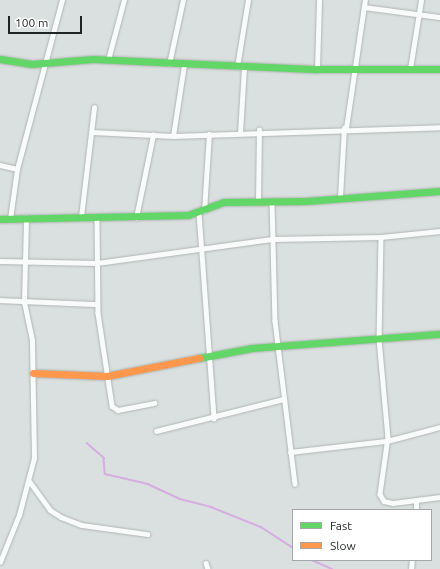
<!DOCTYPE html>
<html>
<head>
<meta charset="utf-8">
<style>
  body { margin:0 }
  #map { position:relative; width:440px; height:569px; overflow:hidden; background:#dae0df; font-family:Ubuntu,sans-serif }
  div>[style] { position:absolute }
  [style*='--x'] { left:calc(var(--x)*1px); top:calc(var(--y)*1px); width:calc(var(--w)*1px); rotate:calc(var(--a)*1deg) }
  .stream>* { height:1.5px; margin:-0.75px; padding:0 0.75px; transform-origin:0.75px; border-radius:0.75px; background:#d6ade2 }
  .roads { filter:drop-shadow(0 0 1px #afb5b3) drop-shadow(0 0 1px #afb5b3) }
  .street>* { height:4.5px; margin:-2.25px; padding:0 2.25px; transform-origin:2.25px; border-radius:2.25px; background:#f9fafa }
  .fast>* { height:7px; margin:-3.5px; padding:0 3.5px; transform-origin:3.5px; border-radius:3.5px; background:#63d668 }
  .slow>* { height:7px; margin:-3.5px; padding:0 3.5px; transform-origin:3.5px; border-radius:3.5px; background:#ff974d }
  span { translate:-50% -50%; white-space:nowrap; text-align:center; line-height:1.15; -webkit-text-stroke:4px #fff; paint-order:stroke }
  .legend { position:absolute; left:292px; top:509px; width:140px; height:52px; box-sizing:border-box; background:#fff; border:1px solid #a5a7a7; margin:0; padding:5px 7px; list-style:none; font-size:12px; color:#1f2422 }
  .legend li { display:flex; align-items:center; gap:8px; height:20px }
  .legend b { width:20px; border:1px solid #a5a7a7 }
  .scale { position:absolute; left:8px; top:16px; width:74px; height:18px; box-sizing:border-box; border:2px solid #1f2422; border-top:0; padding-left:5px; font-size:12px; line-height:14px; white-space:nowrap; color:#1f2422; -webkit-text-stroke:3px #fff; paint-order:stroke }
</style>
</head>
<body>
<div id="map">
  <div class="stream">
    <div style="--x:87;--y:443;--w:23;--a:41"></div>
    <div style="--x:104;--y:458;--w:16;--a:86"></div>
    <div style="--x:105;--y:474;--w:44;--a:13.1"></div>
    <div style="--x:148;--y:484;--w:35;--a:25"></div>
    <div style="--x:180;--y:499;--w:32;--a:14"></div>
    <div style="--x:211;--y:507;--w:54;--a:21.8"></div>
    <div style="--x:261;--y:527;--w:38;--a:33"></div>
    <div style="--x:312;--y:560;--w:22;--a:24"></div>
  </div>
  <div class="roads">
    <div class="street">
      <div style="--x:364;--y:7;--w:77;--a:7.5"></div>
      <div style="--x:108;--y:60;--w:62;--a:-75.1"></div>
      <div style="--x:169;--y:64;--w:66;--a:-77.7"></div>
      <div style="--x:237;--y:67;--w:68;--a:-80.7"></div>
      <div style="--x:317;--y:69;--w:69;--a:-88.3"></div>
      <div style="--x:410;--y:69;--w:70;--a:-80.9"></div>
      <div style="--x:346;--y:128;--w:129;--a:-81.6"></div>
      <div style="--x:92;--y:132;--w:81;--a:2.8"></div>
      <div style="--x:173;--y:136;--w:267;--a:-1.9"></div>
      <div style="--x:240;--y:133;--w:66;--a:-86.5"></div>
      <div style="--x:173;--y:136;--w:72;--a:-81.2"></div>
      <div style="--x:0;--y:165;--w:17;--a:13"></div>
      <div style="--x:340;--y:197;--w:69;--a:-86.7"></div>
      <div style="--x:258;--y:201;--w:71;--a:-89.2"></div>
      <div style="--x:272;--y:201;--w:120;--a:88.6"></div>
      <div style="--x:275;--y:321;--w:164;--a:83"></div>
      <div style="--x:204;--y:211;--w:77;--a:-86.3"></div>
      <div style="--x:199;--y:213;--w:206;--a:85.8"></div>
      <div style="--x:81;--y:217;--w:110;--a:-83.2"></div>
      <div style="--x:97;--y:218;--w:95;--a:89.4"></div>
      <div style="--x:98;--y:313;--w:94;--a:81.4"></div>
      <div style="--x:112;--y:406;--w:7;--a:34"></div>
      <div style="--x:118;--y:410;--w:37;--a:-11"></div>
      <div style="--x:136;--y:218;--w:85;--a:-78.4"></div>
      <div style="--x:10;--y:219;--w:50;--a:-82"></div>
      <div style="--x:17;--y:169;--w:175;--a:-75.1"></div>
      <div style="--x:381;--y:237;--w:102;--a:91.1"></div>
      <div style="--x:379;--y:339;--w:98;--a:84.8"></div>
      <div style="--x:388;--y:437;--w:58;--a:98"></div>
      <div style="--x:380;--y:494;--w:8;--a:60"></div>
      <div style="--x:384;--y:501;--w:9;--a:13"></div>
      <div style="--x:393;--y:503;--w:47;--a:-7.3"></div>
      <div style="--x:0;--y:261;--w:97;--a:1.2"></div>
      <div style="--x:97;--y:263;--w:178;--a:-7.8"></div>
      <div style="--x:273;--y:239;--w:108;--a:-1.1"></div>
      <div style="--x:381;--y:237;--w:59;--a:-5.8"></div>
      <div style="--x:0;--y:300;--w:97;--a:2.4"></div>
      <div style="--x:156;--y:431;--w:131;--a:-14.1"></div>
      <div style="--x:290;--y:452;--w:98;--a:-6.5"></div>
      <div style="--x:387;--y:441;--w:55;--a:-14.8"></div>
      <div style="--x:30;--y:482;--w:34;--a:54"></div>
      <div style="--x:50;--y:510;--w:13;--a:32"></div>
      <div style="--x:61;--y:517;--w:22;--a:21"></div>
      <div style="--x:82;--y:525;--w:66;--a:7.9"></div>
      <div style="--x:416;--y:510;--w:8;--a:-90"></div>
      <div style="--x:0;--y:562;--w:51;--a:-68"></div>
      <div style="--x:19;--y:515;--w:59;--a:-75.3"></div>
      <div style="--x:34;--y:458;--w:118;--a:-91"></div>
      <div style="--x:32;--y:340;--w:39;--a:-102"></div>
      <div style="--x:24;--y:302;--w:84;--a:-88.6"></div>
      <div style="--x:206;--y:563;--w:6;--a:72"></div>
      <div style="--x:411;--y:569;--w:9;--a:-84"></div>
    </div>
    <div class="fast">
      <div style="--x:0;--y:59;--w:32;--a:9"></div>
      <div style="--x:32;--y:64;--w:61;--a:-4.7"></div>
      <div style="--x:93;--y:59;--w:224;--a:2.6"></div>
      <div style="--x:317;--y:69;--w:123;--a:0"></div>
      <div style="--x:0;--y:219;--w:188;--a:-1.2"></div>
      <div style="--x:188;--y:215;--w:38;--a:-20"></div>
      <div style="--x:224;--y:202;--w:82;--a:-0.7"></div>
      <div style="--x:306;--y:201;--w:134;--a:-4.3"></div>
      <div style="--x:199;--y:358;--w:54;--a:-10.7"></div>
      <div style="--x:252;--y:348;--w:189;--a:-4.3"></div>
    </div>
    <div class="slow">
      <div style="--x:33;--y:373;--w:74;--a:2.3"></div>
      <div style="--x:107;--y:376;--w:94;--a:-11.1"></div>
    </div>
  </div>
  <ul class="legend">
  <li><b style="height:5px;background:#63d668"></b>Fast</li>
  <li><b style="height:5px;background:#ff974d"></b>Slow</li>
  </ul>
  <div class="scale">100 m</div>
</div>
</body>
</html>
